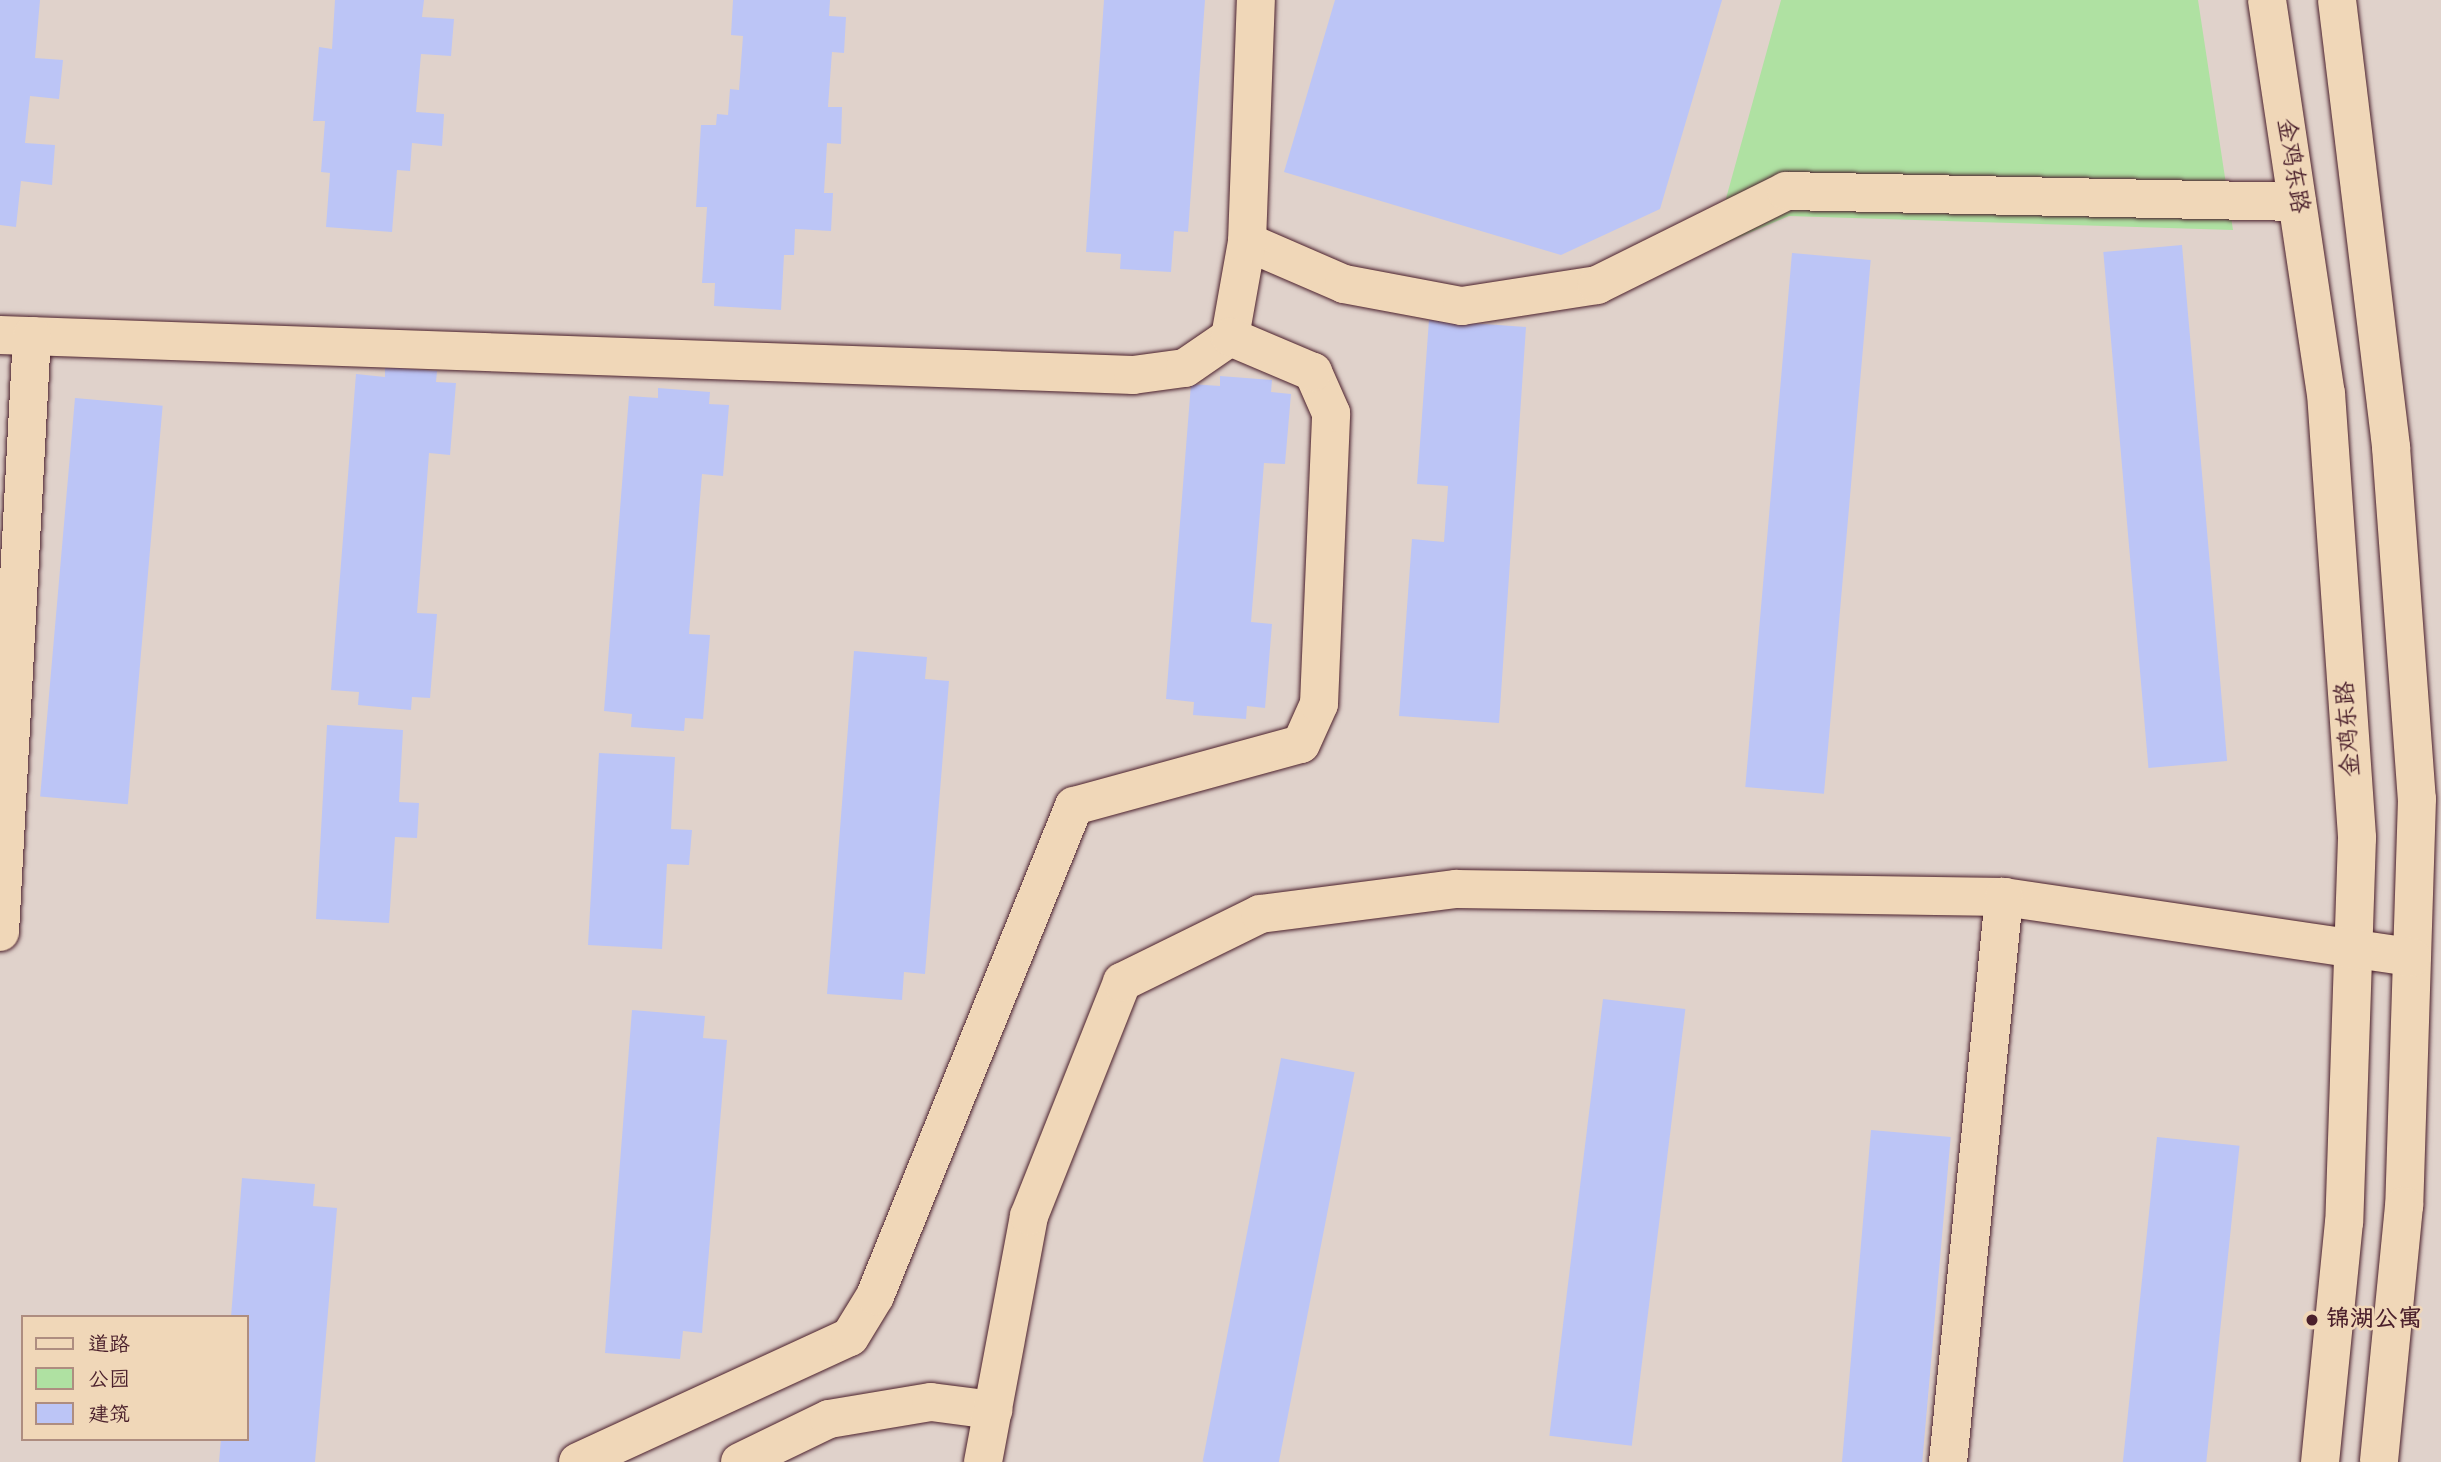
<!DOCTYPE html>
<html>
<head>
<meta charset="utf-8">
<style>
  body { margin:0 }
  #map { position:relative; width:2441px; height:1462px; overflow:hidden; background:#e0d2cb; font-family:"Architects Daughter","LXGW WenKai TC",sans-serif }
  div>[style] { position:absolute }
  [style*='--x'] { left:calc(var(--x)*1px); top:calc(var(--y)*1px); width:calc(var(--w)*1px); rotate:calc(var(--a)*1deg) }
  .green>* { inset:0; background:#afe1a2 }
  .building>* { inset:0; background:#bcc5f6; transform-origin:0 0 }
  .roads { filter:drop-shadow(0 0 2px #4a1f2b) drop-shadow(0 0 2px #4a1f2b) }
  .minor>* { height:38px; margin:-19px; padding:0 19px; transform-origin:19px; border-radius:19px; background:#f0d7b8 }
  .dots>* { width:19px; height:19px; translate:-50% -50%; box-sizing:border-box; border:4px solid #f0d7b8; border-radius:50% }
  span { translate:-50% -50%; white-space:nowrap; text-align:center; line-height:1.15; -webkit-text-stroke:5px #f0d7b8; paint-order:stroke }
  .street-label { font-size:24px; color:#4a1f2b }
  .poi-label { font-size:24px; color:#4a1f2b; font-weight:700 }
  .left { translate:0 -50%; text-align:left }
  .legend { position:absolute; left:21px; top:1315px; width:228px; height:126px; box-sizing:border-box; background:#f0d7b8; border:2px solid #ae8d80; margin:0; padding:9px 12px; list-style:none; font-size:21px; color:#4a1f2b }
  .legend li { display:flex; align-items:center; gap:14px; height:35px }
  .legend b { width:35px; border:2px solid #ae8d80 }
</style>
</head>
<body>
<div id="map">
  <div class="green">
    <div style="clip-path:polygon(1781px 0,2198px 0,2233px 230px,1789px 216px,1712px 249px)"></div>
  </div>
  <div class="building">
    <div style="clip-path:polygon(0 0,40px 0,35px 58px,63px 60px,59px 99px,30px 96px,25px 143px,55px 145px,52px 185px,21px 181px,16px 227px,0 225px)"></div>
    <div style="clip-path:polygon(335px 0,424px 0,422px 17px,454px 19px,451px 56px,421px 54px,416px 112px,444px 114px,442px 146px,412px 143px,410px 171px,397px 170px,392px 232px,326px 227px,330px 173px,321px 172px,325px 121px,313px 121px,319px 47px,332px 49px)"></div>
    <div style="clip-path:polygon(733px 0,830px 0,829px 16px,846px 17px,844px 53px,832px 52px,828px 107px,842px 107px,841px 144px,827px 143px,824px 193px,833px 193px,831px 231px,795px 229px,794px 255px,784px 255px,781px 310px,714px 306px,715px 283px,702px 283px,707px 207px,696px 207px,701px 125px,716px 125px,717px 114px,728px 115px,730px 89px,739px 90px,743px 36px,731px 35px)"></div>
    <div style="clip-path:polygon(1104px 0,1205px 0,1188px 232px,1174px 231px,1171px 272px,1120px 269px,1121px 254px,1086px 252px)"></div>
    <div style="clip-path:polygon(1335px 0,1722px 0,1660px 209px,1561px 255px,1284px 172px)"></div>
    <div style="left:2182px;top:245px;width:518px;height:79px;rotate:85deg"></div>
    <div style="left:1792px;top:253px;width:79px;height:536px;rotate:5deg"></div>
    <div style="clip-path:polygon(1429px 320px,1526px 327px,1499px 723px,1399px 716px,1412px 539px,1444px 542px,1448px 486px,1417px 484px)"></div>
    <div style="clip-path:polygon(385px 367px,437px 371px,436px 382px,456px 383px,450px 455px,429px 453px,417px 613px,437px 614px,430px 698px,412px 697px,411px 710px,358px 705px,359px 692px,331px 690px,356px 374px,385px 377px)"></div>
    <div style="clip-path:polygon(1220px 376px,1272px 380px,1271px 392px,1291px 394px,1285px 464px,1264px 463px,1251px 622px,1272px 624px,1265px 708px,1247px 706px,1246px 719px,1193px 715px,1194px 702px,1166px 699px,1191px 384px,1220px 386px)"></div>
    <div style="clip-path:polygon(658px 388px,710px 392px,709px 404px,729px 405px,723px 476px,702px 474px,689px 634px,710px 635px,703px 719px,685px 718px,684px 731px,631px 727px,632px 714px,604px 711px,629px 396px,658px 398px)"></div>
    <div style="left:75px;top:398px;width:88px;height:400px;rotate:5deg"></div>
    <div style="clip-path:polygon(854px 651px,927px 657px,925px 679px,949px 681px,925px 974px,904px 972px,902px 1000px,827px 994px)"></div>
    <div style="clip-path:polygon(327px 725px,403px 730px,399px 802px,419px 803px,417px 838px,395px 837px,389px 923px,316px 919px)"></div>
    <div style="clip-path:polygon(599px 753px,675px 757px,671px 829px,692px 830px,689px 865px,667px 864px,662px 949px,588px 945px)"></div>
    <div style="left:1603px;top:999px;width:83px;height:440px;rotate:7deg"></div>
    <div style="clip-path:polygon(632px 1010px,705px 1016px,703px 1038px,727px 1040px,702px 1333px,683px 1331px,680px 1359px,605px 1353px)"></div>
    <div style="left:1281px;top:1058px;width:75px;height:411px;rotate:11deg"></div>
    <div style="left:1871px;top:1130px;width:80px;height:334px;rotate:5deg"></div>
    <div style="left:2157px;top:1137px;width:83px;height:327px;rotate:6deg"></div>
    <div style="clip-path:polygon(242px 1178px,315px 1184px,313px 1206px,337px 1208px,315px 1462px,219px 1462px,221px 1439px,247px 1439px,247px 1317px,231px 1317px)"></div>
  </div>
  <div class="roads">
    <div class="minor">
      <div style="--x:2267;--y:0;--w:397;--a:81.5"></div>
      <div style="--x:2326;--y:393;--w:446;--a:86"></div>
      <div style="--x:2357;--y:838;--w:384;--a:91.9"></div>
      <div style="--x:2344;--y:1222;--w:241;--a:95.7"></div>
      <div style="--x:2337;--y:0;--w:450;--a:83.1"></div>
      <div style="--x:2391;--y:447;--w:353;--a:85.8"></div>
      <div style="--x:2417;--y:799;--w:407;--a:91.8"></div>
      <div style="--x:2404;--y:1206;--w:257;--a:95.6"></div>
      <div style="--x:1247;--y:242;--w:106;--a:23.4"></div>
      <div style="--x:1344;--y:284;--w:120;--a:10.6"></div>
      <div style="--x:1462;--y:306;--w:137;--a:-8.8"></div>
      <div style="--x:1597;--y:285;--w:211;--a:-26.4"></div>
      <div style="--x:1786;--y:191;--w:511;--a:1.23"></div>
      <div style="--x:0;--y:335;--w:1134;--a:2.02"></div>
      <div style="--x:1133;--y:375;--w:52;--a:-7.7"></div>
      <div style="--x:1185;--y:368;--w:55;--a:-34.6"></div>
      <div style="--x:1230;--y:337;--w:97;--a:-79.9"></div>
      <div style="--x:1247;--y:242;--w:242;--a:-87.9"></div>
      <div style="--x:0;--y:932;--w:597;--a:-86.93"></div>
      <div style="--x:578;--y:1462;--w:299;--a:-24.7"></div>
      <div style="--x:850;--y:1337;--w:48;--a:-58.6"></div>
      <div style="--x:875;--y:1296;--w:529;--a:-67.9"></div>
      <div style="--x:1074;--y:806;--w:235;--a:-15.3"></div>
      <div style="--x:1301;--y:744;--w:44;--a:-65.8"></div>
      <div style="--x:1319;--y:704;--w:291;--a:-87.6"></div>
      <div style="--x:1331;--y:413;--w:45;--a:-113.7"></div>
      <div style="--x:1313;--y:372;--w:90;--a:-157.1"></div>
      <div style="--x:740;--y:1462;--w:99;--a:-25.8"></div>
      <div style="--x:829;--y:1419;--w:103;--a:-9.5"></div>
      <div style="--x:931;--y:1402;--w:63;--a:7.4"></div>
      <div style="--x:983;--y:1462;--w:250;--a:-79.4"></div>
      <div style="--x:1029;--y:1216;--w:252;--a:-68.3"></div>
      <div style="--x:1122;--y:982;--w:154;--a:-26.2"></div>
      <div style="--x:1260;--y:914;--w:198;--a:-7.3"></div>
      <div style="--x:1456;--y:889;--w:548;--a:0.84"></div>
      <div style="--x:2004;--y:897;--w:412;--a:8.4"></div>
      <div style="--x:1948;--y:1462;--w:568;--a:-84.34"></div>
    </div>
  </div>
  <div class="dots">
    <div style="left:2312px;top:1320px;background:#4a1f2b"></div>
  </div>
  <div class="street-label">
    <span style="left:2292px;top:166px;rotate:81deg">金鸡东路</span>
    <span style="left:2349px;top:729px;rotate:-94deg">金鸡东路</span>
  </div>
  <div class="poi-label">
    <span class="left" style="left:2326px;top:1320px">锦湖公寓</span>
  </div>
  <ul class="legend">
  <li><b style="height:9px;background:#f0d7b8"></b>道路</li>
  <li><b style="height:19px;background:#afe1a2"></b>公园</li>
  <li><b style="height:19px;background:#bcc5f6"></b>建筑</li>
  </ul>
</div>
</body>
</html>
